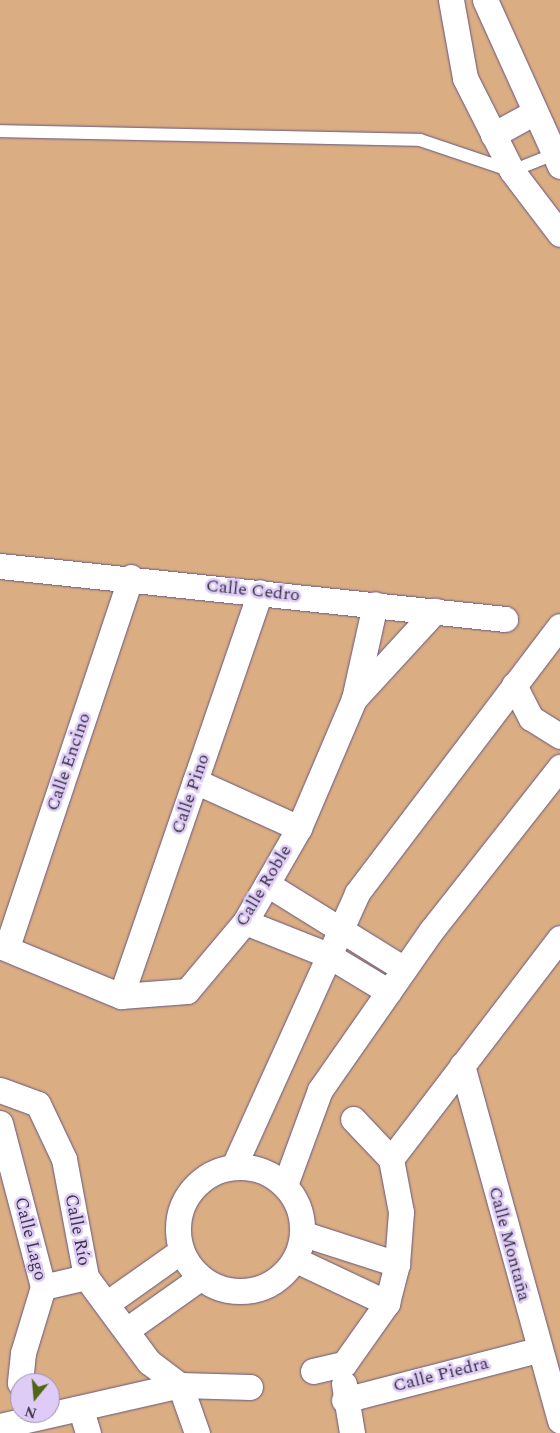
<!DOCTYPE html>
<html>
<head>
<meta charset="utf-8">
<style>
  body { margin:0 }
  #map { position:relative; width:560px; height:1433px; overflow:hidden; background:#d1bfea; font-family:Spectral,serif }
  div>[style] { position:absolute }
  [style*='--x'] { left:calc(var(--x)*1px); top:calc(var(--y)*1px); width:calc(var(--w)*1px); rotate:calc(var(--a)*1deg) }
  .green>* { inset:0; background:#daad83 }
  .roads { filter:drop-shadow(0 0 1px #67577c) drop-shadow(0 0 1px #67577c) }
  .service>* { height:12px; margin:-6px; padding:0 6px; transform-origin:6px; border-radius:6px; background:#fff }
  .minor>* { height:25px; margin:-12.5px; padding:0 12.5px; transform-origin:12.5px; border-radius:12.5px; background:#fff }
  .minor>.ring { margin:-12.5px; padding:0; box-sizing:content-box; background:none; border:25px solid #fff; border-radius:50% }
  span { translate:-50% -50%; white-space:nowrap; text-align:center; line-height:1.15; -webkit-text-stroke:5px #deccf7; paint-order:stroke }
  .street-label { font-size:18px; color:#3c3546 }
  .north { position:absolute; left:10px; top:1373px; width:50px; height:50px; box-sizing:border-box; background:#deccf7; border:1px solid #9d90b0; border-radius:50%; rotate:197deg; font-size:14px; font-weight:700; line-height:20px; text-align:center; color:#3c3546 }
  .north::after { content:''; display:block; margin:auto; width:18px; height:22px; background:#516614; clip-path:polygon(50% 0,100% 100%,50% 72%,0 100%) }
</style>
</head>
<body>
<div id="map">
  <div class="green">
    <div style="clip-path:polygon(evenodd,0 0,560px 0,560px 1433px,0 1433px,0 0,20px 1383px,50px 1383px,50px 1413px,20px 1413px,20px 1383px)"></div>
  </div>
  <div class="roads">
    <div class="service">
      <div style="--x:0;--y:131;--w:420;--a:1.2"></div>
      <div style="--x:420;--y:140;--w:97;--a:18.6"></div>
      <div style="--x:512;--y:171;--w:43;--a:-21.8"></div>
    </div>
    <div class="minor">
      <div style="--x:451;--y:0;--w:79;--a:79.8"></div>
      <div style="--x:465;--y:78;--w:104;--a:63.2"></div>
      <div style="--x:512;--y:171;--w:79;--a:52.7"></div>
      <div style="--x:485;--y:0;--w:182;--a:65.7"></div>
      <div style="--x:493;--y:135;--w:46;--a:-28.8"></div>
      <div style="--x:0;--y:566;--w:508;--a:5.99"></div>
      <div style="--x:514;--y:685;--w:37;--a:63"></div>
      <div style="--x:531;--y:718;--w:34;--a:32"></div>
      <div style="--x:354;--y:699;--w:97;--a:-77.5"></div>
      <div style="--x:195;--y:781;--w:114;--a:24.3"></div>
      <div style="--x:267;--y:884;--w:161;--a:31.8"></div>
      <div style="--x:245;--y:922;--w:89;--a:21.7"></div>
      <div style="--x:328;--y:955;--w:71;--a:31.2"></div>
      <div style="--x:0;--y:946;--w:131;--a:22.5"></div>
      <div style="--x:121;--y:996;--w:66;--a:-4.3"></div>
      <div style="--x:187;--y:991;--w:90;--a:-50"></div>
      <div style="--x:245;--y:922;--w:108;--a:-60.1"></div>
      <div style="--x:299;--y:828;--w:140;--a:-66.9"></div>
      <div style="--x:354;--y:699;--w:120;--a:-47.4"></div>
      <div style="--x:7;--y:947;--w:390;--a:-71.5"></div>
      <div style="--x:121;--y:996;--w:427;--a:-71"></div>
      <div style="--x:462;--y:1065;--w:369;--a:74.6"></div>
      <div style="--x:0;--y:1090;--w:40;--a:20.2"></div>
      <div style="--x:38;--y:1104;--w:61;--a:64.7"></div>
      <div style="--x:64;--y:1159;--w:120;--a:79.4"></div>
      <div style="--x:86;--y:1277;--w:106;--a:53.5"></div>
      <div style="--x:149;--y:1362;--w:39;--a:37"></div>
      <div style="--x:0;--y:1123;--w:170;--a:75.3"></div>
      <div style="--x:43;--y:1287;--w:69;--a:106.9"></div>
      <div style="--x:23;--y:1353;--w:30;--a:96"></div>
      <div style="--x:391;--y:1159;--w:278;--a:-52.6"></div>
      <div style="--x:234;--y:1166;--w:299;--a:-65.7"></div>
      <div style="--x:357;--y:893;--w:335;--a:-52.8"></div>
      <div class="ring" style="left:178px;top:1167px;width:99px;height:99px"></div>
      <div style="--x:285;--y:1185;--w:101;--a:-69.8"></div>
      <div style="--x:320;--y:1090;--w:194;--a:-55.1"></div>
      <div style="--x:431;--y:931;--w:209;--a:-51.8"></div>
      <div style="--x:304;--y:1234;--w:98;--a:17.9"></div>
      <div style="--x:296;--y:1260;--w:101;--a:25.3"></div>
      <div style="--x:43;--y:1287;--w:44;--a:-13.1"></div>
      <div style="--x:109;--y:1302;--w:88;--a:-35.3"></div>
      <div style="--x:128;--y:1329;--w:88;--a:-35.3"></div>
      <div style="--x:313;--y:1371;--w:32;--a:-13"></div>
      <div style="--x:344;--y:1364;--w:75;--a:-54.8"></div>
      <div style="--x:387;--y:1303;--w:40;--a:-75.6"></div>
      <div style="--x:397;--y:1264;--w:52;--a:-85.6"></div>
      <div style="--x:401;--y:1212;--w:54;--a:-100.7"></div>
      <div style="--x:391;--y:1159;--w:55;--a:-133.5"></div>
      <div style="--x:344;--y:1384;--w:50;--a:80.7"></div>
      <div style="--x:180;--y:1385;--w:51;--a:70.5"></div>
      <div style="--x:344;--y:1400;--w:200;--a:-14.5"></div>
      <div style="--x:81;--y:1410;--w:24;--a:73"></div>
      <div style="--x:0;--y:1426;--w:185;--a:-12.8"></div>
      <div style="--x:180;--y:1385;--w:70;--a:1.6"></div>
    </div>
  </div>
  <div class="street-label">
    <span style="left:253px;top:591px;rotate:6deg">Calle Cedro</span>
    <span style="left:69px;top:762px;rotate:-71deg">Calle Encino</span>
    <span style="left:191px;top:794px;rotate:-71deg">Calle Pino</span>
    <span style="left:264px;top:886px;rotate:-59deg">Calle Roble</span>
    <span style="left:77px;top:1230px;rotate:79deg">Calle Río</span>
    <span style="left:30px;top:1239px;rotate:76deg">Calle Lago</span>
    <span style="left:509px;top:1244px;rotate:75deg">Calle Montaña</span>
    <span style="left:441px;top:1375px;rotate:-14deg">Calle Piedra</span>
  </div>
  <div class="north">N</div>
</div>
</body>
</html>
